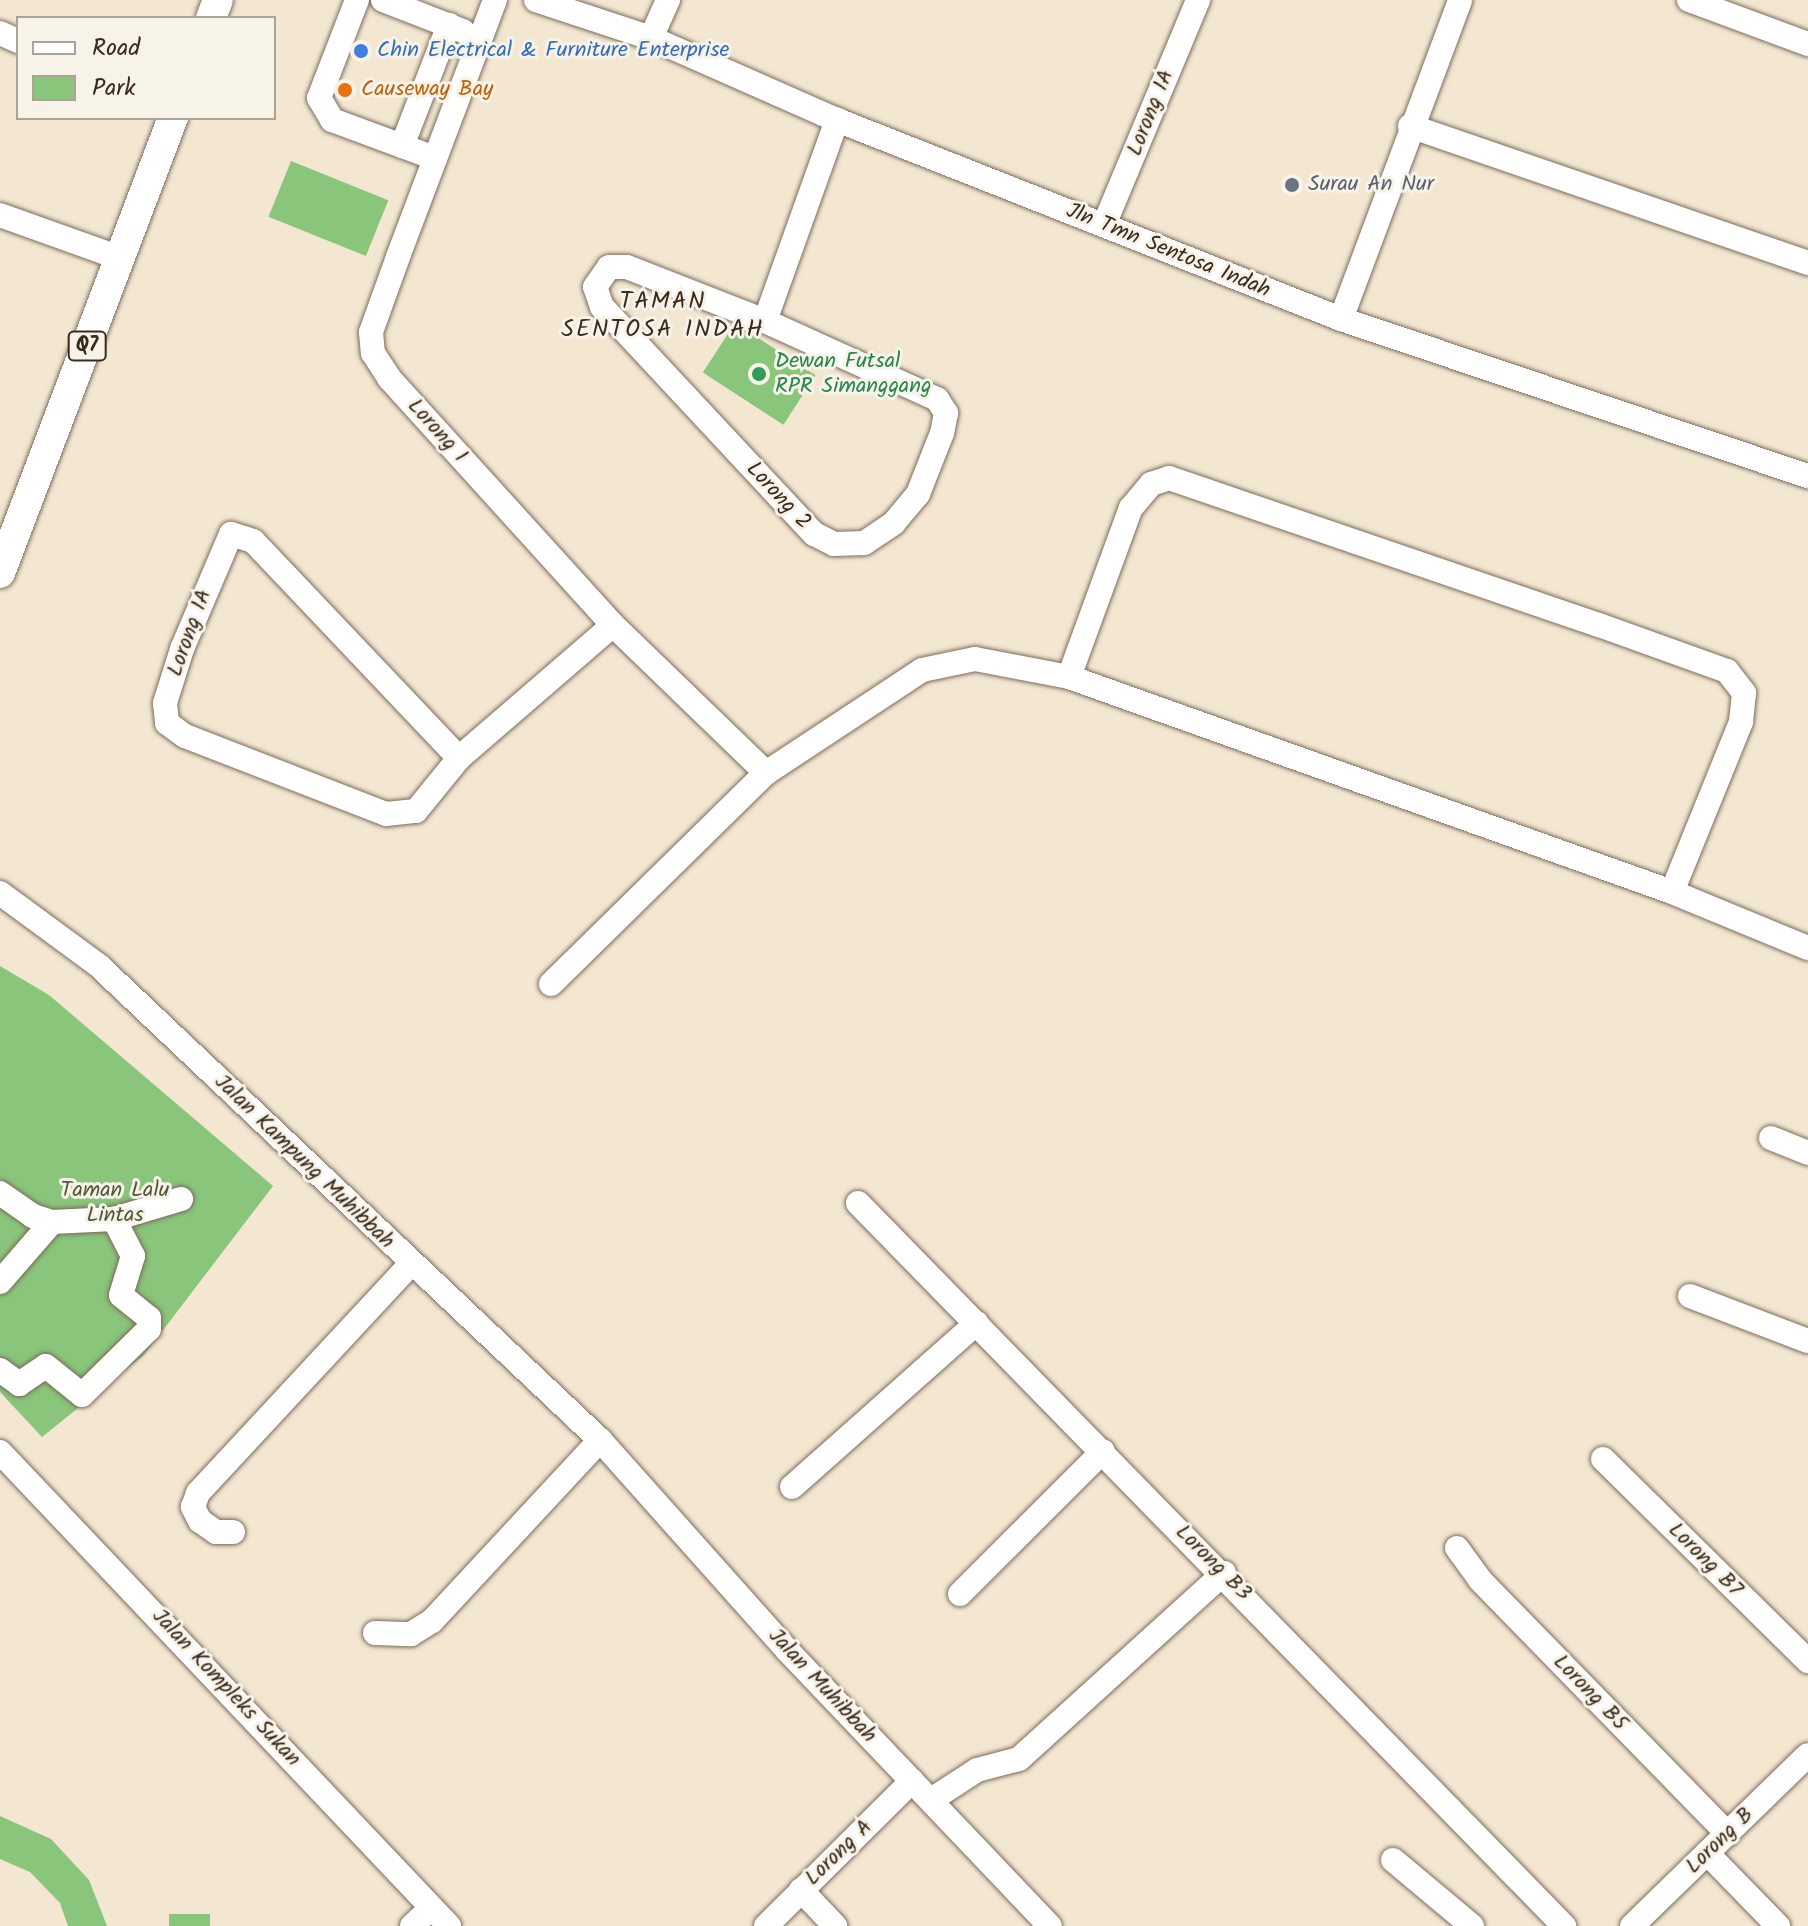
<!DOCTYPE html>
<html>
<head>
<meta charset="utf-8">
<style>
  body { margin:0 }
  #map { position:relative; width:1808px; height:1926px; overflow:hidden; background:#f4e7d2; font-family:Kalam,sans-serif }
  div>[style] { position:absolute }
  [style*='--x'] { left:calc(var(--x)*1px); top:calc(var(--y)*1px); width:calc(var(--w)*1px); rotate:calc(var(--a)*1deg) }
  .green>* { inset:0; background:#89c57b; transform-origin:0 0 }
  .roads { filter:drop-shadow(0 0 2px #7c6c5d) drop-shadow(0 0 2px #7c6c5d) }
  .minor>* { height:24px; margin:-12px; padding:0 12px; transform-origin:12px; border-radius:12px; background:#fff }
  .major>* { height:30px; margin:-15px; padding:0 15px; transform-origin:15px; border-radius:15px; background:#fff }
  .dots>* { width:22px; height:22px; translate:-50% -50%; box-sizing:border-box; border:4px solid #f7f3e8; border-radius:50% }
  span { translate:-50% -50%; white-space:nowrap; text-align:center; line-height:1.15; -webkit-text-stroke:6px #f7f3e8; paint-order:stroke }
  .shield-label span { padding:2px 6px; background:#f7f3e8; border:2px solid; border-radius:6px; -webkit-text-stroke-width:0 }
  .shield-label { font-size:20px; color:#3b2a1e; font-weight:700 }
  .shop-label { font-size:22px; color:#366cbe }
  .left { translate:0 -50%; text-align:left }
  .food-label { font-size:22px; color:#c56008 }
  .street-label { font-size:22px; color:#3b2a1e }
  .worship-label { font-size:22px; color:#5b616d }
  .leisure-label { font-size:22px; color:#27864d }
  .park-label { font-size:22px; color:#52583a }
  .neighbourhood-label { font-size:24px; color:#3b2a1e; letter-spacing:2px }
  .legend { position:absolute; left:16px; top:16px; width:260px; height:104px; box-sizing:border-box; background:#f7f3e8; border:2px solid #aca397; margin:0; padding:10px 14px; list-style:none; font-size:24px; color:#3b2a1e }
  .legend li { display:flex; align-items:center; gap:16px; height:40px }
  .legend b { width:40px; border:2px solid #aca397 }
</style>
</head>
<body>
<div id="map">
  <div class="green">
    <div style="left:291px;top:161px;width:105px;height:60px;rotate:22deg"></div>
    <div style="left:735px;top:323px;width:96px;height:59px;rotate:33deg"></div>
    <div style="clip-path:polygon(0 966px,49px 995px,273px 1186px,144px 1355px,42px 1437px,0 1392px)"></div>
    <div style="clip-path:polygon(0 1816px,51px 1839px,89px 1880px,107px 1926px,68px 1926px,60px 1903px,30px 1872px,0 1859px)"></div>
    <div style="left:210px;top:1914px;width:12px;height:41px;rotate:90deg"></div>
  </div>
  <div class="roads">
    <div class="minor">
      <div style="--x:357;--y:0;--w:105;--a:111.2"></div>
      <div style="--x:319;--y:98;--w:26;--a:59"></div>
      <div style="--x:332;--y:120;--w:110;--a:20.3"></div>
      <div style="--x:383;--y:0;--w:86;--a:21.2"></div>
      <div style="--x:495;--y:0;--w:275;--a:110.7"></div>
      <div style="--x:398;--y:257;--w:80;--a:109.8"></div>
      <div style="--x:371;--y:332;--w:21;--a:85"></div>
      <div style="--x:373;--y:353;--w:30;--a:57"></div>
      <div style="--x:389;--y:378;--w:333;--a:47.8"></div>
      <div style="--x:613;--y:625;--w:213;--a:44"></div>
      <div style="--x:536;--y:0;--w:121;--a:18.3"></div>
      <div style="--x:651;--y:38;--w:203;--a:23.8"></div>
      <div style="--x:837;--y:120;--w:542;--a:21.55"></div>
      <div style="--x:1341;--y:319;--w:493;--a:18.6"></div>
      <div style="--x:1689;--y:0;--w:127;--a:20.3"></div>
      <div style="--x:0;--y:33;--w:20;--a:24"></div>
      <div style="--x:651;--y:38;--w:42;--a:-65.9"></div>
      <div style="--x:1410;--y:126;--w:421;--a:19"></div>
      <div style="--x:402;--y:146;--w:130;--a:-68.8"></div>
      <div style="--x:0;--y:215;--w:127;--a:19.7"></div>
      <div style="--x:1104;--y:225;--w:244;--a:-67.3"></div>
      <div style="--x:609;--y:267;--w:18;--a:0"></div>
      <div style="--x:627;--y:267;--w:148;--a:21.4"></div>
      <div style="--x:765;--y:321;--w:189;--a:24.4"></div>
      <div style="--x:937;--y:399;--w:17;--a:57"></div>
      <div style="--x:946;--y:413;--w:20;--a:101"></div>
      <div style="--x:942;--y:433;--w:66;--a:111.5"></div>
      <div style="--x:918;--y:494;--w:38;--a:130"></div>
      <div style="--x:894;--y:523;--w:36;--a:146"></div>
      <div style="--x:864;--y:543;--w:30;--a:178"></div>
      <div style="--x:834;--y:544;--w:22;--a:-153"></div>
      <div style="--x:814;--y:534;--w:311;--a:-133"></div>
      <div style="--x:602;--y:307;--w:21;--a:-109"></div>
      <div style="--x:595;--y:287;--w:24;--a:-55"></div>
      <div style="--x:1341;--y:319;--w:340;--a:-69.5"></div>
      <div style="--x:765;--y:321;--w:214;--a:-70.3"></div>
      <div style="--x:1069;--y:677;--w:180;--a:-69.9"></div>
      <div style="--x:1131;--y:508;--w:31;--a:-50"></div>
      <div style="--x:1151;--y:484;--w:19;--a:-18"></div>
      <div style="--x:1169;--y:478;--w:454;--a:18.9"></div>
      <div style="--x:1599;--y:625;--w:136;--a:19.8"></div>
      <div style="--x:1727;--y:671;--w:28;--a:52"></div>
      <div style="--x:1744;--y:693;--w:29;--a:96"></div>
      <div style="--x:1741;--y:722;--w:183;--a:112.1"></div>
      <div style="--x:459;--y:758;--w:299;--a:-133.5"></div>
      <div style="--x:253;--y:541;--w:23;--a:-162"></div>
      <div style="--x:231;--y:534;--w:125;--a:113.1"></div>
      <div style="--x:182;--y:649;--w:57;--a:107.5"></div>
      <div style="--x:165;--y:703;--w:20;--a:84"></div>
      <div style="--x:167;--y:723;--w:22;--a:36"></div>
      <div style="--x:185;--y:736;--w:216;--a:21.2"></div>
      <div style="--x:386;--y:814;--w:30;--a:-6"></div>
      <div style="--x:416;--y:811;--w:68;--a:-50.9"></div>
      <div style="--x:459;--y:758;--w:203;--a:-40.8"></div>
      <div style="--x:0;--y:893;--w:122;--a:36.3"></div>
      <div style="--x:98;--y:965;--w:691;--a:43.42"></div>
      <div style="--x:600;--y:1440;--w:281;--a:48.3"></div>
      <div style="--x:787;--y:1650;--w:381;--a:46.4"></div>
      <div style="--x:551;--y:984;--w:301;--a:-44.5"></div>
      <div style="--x:766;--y:773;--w:187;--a:-33.4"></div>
      <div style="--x:922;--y:670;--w:54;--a:-11.7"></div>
      <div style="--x:975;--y:659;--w:96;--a:10.8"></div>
      <div style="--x:1069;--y:677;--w:640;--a:19.62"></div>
      <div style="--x:1672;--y:892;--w:147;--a:22.4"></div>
      <div style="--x:1771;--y:1138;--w:40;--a:22"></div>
      <div style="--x:0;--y:1193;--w:40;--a:34.9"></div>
      <div style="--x:33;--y:1216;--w:20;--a:18"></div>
      <div style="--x:52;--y:1222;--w:62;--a:-2.8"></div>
      <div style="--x:114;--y:1219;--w:70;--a:-16.6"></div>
      <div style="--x:858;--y:1203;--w:1011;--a:45.68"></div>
      <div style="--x:0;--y:1282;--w:79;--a:-49.1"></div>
      <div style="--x:1690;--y:1296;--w:126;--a:20.9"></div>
      <div style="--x:0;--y:1370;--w:24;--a:36"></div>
      <div style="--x:19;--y:1384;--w:32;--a:-34"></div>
      <div style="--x:46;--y:1366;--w:46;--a:38.9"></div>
      <div style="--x:82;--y:1395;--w:94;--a:-44.6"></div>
      <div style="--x:149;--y:1329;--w:11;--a:-90"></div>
      <div style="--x:149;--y:1318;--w:36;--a:-141"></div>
      <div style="--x:121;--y:1295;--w:41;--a:-72.9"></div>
      <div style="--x:133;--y:1256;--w:42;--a:-117.2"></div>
      <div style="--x:0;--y:1452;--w:653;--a:46.55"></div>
      <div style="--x:1603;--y:1459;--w:288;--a:44.6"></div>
      <div style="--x:792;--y:1487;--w:247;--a:-41.6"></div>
      <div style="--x:233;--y:1532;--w:17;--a:180"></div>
      <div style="--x:216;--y:1532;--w:19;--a:-145"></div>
      <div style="--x:200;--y:1521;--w:16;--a:-117"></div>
      <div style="--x:193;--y:1507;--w:15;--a:-70"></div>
      <div style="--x:198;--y:1493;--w:313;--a:-47.1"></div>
      <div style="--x:1457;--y:1548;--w:39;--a:54"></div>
      <div style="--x:1480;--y:1580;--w:355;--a:45.7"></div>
      <div style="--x:960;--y:1594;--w:202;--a:-45"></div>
      <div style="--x:375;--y:1633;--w:36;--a:2"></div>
      <div style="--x:411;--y:1634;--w:25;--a:-32"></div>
      <div style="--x:432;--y:1621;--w:247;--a:-47.1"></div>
      <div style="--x:931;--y:1800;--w:55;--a:-33.1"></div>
      <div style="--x:977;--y:1770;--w:43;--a:-14.7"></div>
      <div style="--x:1019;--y:1759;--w:277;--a:-42.2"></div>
      <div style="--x:1707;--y:1853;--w:102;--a:45.8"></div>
      <div style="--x:1393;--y:1860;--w:103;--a:39.9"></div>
      <div style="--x:801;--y:1890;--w:50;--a:46.6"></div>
      <div style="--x:412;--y:1926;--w:26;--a:-43"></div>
      <div style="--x:766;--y:1926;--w:206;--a:-44.8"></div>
      <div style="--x:1632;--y:1926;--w:245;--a:-44.2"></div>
    </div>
    <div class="major">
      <div style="--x:211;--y:18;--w:19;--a:-69"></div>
      <div style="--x:0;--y:573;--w:487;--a:-69.2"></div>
    </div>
  </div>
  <div class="dots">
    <div style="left:361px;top:51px;background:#3f7fe0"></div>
    <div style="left:345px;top:90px;background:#e8710a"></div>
    <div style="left:1292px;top:185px;background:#6b7280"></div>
    <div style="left:759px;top:374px;background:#2e9e5b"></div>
  </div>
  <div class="shield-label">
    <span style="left:87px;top:346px">Q7</span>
  </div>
  <div class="shop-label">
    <span class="left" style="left:377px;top:51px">Chin Electrical &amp; Furniture Enterprise</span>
  </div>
  <div class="food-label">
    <span class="left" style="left:361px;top:90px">Causeway Bay</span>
  </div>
  <div class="street-label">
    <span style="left:1151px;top:113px;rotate:-68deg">Lorong 1A</span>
    <span style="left:1168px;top:251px;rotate:22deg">Jln Tmn Sentosa Indah</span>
    <span style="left:437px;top:431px;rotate:48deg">Lorong 1</span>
    <span style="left:778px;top:496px;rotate:47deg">Lorong 2</span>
    <span style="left:190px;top:633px;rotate:-70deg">Lorong 1A</span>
    <span style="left:304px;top:1162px;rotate:44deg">Jalan Kampung Muhibbah</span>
    <span style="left:1705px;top:1560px;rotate:45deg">Lorong B7</span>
    <span style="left:1213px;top:1563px;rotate:45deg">Lorong B3</span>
    <span style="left:822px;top:1686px;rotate:47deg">Jalan Muhibbah</span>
    <span style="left:226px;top:1688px;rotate:47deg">Jalan Kompleks Sukan</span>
    <span style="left:1590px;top:1693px;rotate:46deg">Lorong B5</span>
    <span style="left:1720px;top:1841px;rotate:-44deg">Lorong B</span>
    <span style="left:839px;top:1853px;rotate:-44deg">Lorong A</span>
  </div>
  <div class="worship-label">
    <span class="left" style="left:1308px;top:185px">Surau An Nur</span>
  </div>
  <div class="leisure-label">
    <span class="left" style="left:775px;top:374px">Dewan Futsal<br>RPR Simanggang</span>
  </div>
  <div class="park-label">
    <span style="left:115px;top:1203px">Taman Lalu<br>Lintas</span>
  </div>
  <div class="neighbourhood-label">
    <span style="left:663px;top:316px">TAMAN<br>SENTOSA INDAH</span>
  </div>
  <ul class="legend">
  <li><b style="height:10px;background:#fff"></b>Road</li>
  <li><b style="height:22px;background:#89c57b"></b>Park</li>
  </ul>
</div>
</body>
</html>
